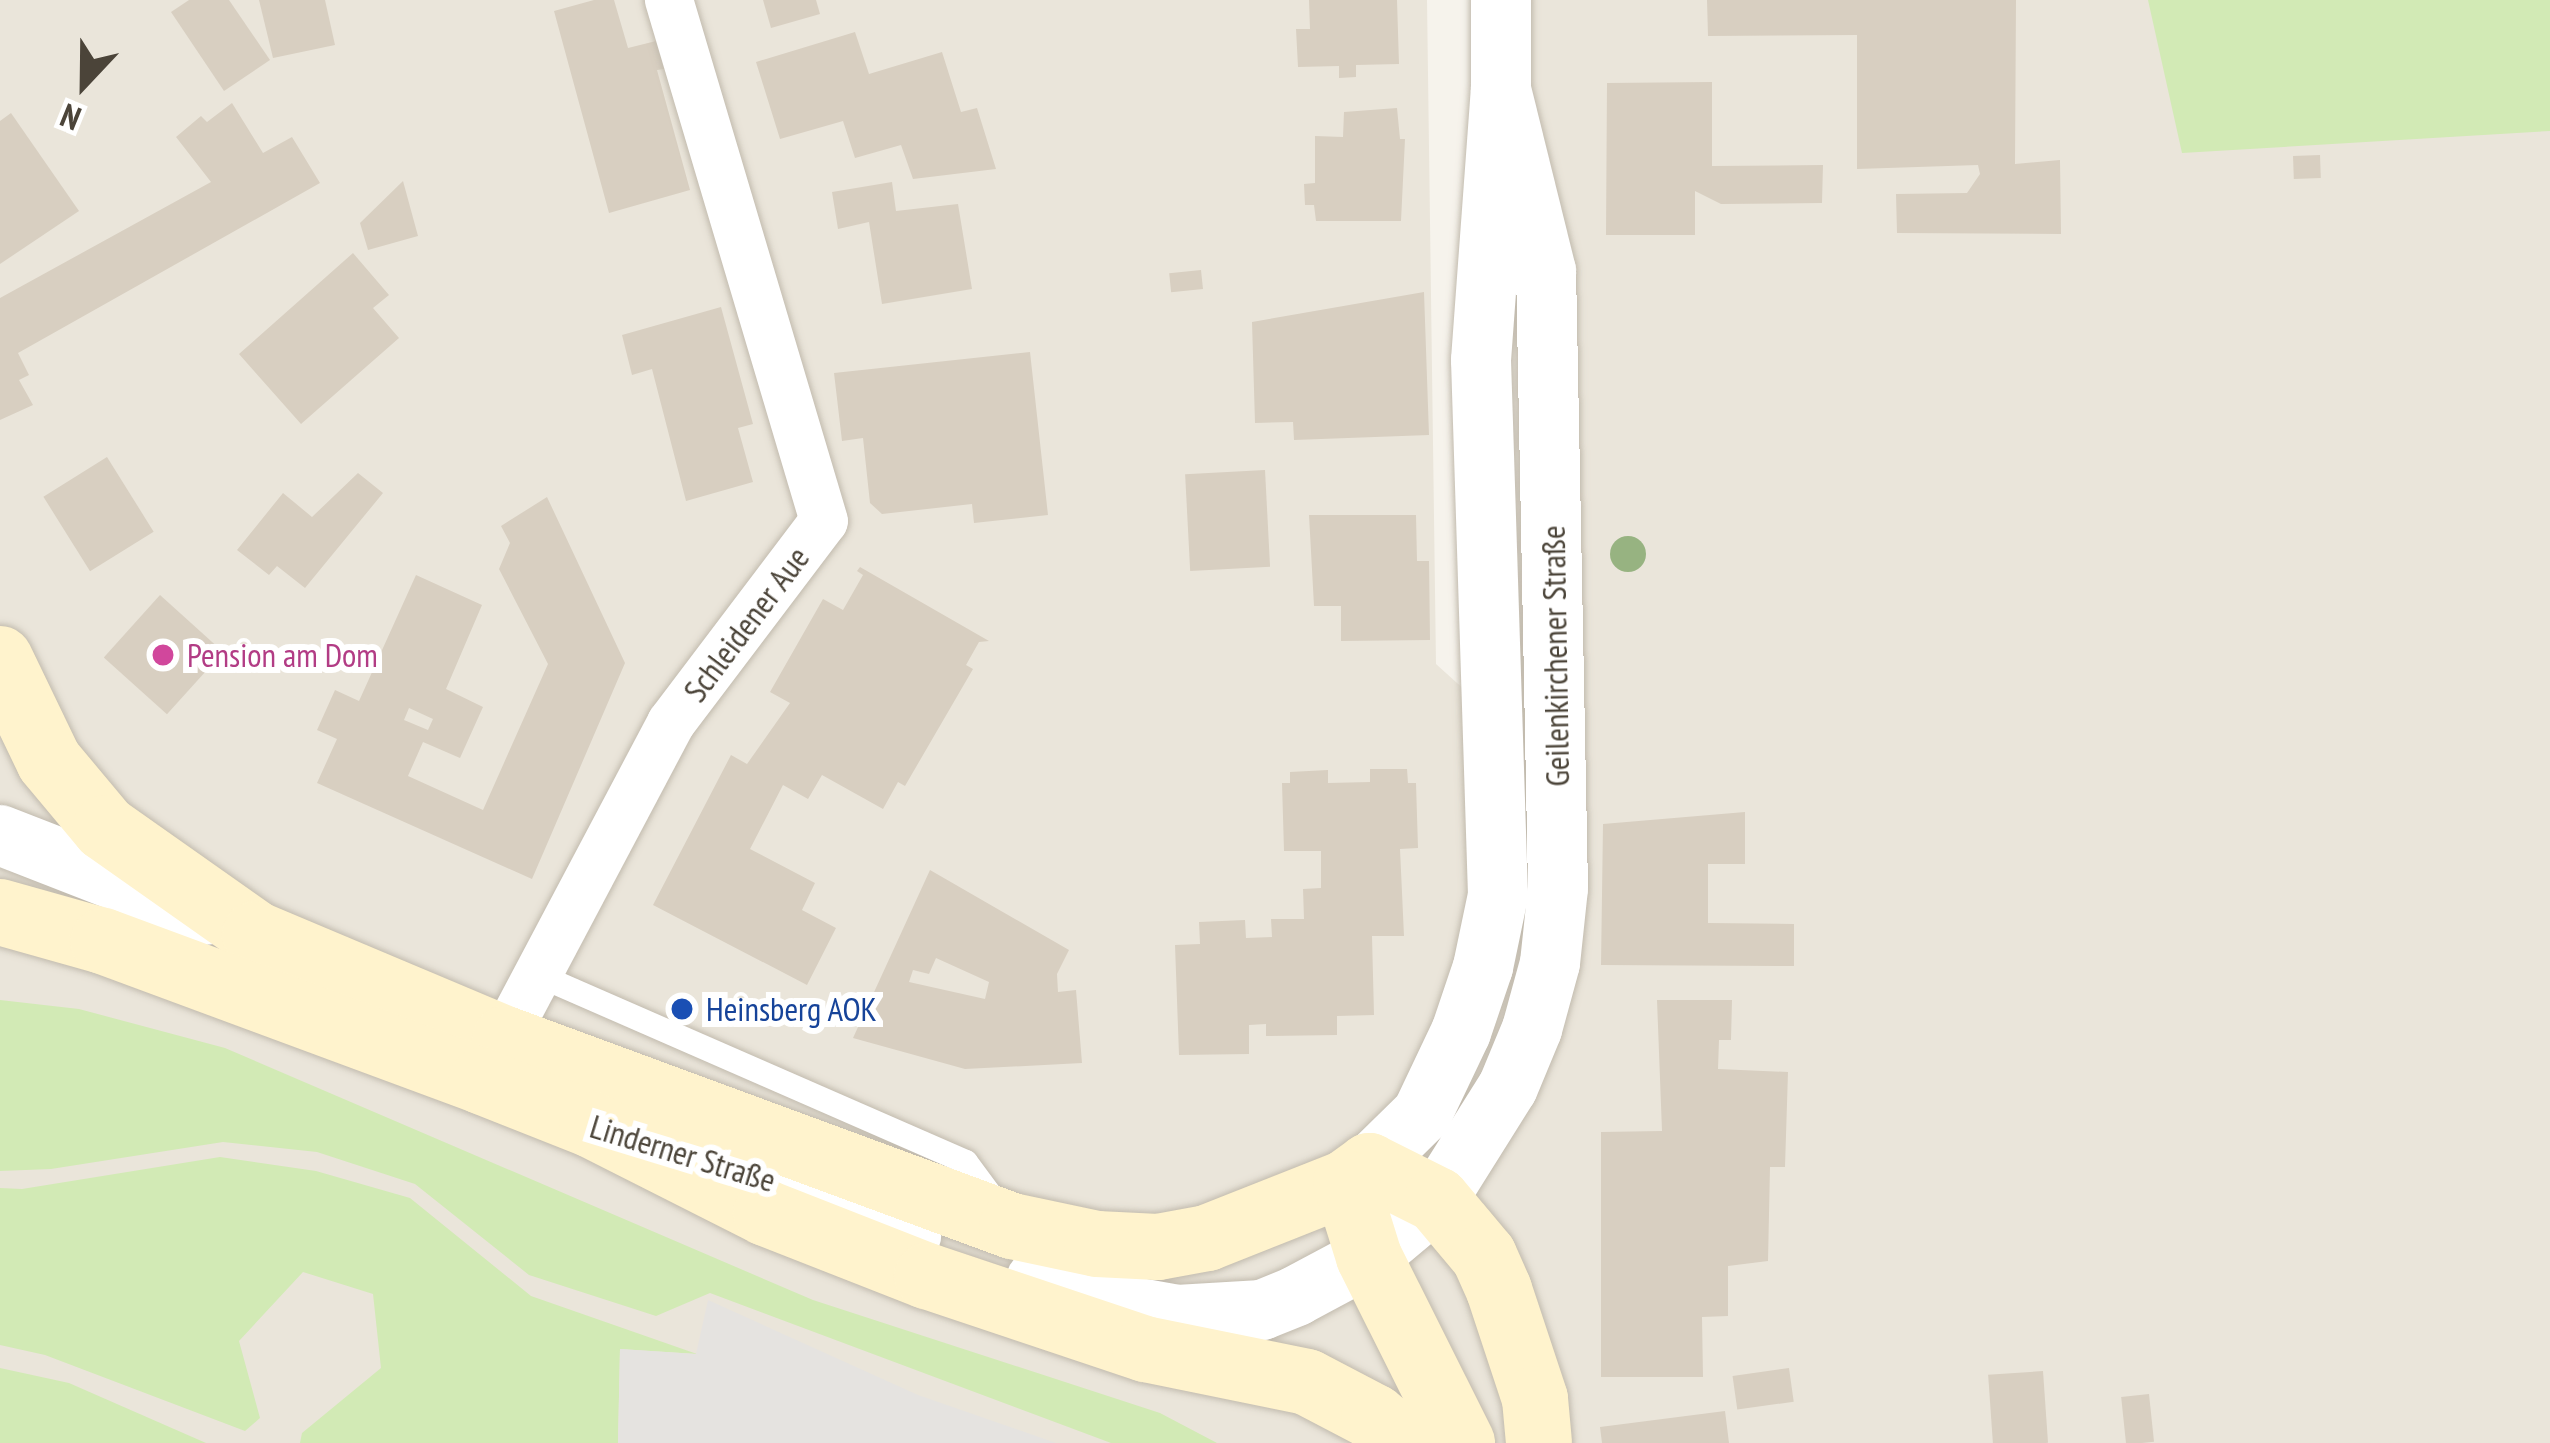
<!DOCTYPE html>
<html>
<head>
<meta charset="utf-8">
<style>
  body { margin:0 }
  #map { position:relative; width:2550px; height:1443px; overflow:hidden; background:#f6f3ec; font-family:"PT Sans Narrow",sans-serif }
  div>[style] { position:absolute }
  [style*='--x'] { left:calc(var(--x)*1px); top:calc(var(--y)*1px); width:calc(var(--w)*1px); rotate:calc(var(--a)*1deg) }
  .residential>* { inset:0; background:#eae5da }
  .green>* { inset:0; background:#d2eab5 }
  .parking>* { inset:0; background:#e5e3e0 }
  .building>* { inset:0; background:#d8cfc1; transform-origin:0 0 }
  .roads { filter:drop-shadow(0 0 3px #c2bbae) drop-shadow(0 0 3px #c2bbae) }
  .service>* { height:24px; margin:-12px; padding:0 12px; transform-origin:12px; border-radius:12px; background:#fff }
  .minor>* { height:48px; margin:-24px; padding:0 24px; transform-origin:24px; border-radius:24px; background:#fff }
  .tertiary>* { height:60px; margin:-30px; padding:0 30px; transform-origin:30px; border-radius:30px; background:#fff }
  .secondary>* { height:66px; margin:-33px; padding:0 33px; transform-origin:33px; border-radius:33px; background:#fff3cd }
  .trees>* { width:36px; height:36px; margin:-18px; border-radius:50%; background:#97b381 }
  .dots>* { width:33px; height:33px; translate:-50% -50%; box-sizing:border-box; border:6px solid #fff; border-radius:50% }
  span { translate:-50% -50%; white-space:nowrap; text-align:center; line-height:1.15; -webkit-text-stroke:12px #fff; paint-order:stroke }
  .street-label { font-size:33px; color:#4b4439 }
  .hotel-label { font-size:33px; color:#b23c85 }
  .left { translate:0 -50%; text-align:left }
  .transit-label { font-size:33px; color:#164399 }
  .north { position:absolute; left:24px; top:24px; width:120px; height:120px; -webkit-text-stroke:9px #fff; paint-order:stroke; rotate:202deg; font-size:33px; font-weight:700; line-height:48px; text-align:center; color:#4b4439 }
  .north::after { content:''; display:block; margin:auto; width:42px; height:54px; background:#4b4439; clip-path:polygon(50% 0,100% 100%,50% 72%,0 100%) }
</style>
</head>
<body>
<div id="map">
  <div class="residential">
    <div style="clip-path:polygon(0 0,1427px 0,1436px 664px,1519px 739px,1530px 241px,1524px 0,2550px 0,2550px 1443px,0 1443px)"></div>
  </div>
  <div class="green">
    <div style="clip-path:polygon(2148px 0,2550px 0,2550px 131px,2182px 153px)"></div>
    <div style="clip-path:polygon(0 1000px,79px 1009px,225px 1048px,813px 1300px,1160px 1413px,1217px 1443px,1111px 1443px,710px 1293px,656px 1316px,529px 1275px,415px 1184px,317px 1152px,223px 1142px,51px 1169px,0 1171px)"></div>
    <div style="clip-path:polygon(220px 1157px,316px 1171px,410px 1198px,531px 1296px,697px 1354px,620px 1349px,618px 1443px,300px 1443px,302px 1433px,381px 1368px,373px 1294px,303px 1272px,239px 1341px,260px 1418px,245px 1431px,45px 1355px,0 1345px,0 1188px,22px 1189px)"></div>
    <div style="clip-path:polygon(0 1368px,69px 1383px,206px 1443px,0 1443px)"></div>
  </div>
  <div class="parking">
    <div style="clip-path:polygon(708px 1300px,918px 1395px,1056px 1443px,618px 1443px,620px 1349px,696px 1354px)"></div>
  </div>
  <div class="building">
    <div style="clip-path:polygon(189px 0,229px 0,270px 60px,224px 91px,171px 12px)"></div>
    <div style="clip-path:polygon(259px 0,325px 0,335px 45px,273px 58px)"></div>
    <div style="clip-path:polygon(594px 0,614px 0,628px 48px,656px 41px,664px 69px,657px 70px,690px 190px,609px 213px,554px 11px)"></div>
    <div style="clip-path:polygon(763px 0,816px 0,820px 14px,771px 28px)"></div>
    <div style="clip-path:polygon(1309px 0,1397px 0,1399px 64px,1356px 65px,1356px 77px,1339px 78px,1339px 66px,1298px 67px,1296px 29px,1310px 29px)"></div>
    <div style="clip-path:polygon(1707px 0,2016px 0,2015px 164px,2060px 160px,2061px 234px,1897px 233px,1896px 194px,1967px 193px,1980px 174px,1978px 165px,1857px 169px,1857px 35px,1708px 36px)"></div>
    <div style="clip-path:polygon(855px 32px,869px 74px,942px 52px,961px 112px,977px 108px,996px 169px,913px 179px,901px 145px,855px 158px,843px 121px,780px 139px,756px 62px)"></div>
    <div style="clip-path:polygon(1712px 82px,1712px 166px,1823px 165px,1822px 203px,1721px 204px,1695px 191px,1695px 235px,1606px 235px,1607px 83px)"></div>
    <div style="clip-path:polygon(232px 103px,263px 153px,292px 137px,320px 183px,18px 353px,29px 375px,19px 380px,33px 405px,0 420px,0 298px,211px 182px,176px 137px,201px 116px,207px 122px)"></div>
    <div style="clip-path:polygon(1397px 108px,1400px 139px,1405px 139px,1401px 221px,1316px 221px,1314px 205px,1305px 205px,1304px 184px,1315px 183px,1315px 136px,1343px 137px,1344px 112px)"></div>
    <div style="clip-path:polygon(11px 113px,79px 211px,0 264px,0 121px)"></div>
    <div style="left:2320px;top:155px;width:23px;height:27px;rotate:88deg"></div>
    <div style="clip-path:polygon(403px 181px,418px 236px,368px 250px,360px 223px)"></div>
    <div style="clip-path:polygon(892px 182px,896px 211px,958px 204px,972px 289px,882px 304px,869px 222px,838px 229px,832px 192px)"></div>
    <div style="clip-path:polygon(353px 253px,389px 295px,373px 308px,399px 338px,301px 424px,239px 354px)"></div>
    <div style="left:1201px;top:270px;width:19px;height:32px;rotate:84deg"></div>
    <div style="clip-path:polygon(1424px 292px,1429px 435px,1294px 440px,1293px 422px,1255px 423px,1252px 322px)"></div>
    <div style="clip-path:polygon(721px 307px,753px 424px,738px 428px,753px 482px,686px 501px,652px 369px,632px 375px,622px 335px)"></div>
    <div style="clip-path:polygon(1030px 352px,1048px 515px,974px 523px,972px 504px,882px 514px,870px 503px,863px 438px,842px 441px,834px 373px)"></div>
    <div style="left:107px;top:457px;width:88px;height:75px;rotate:58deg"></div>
    <div style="left:1265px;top:470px;width:97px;height:80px;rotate:87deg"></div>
    <div style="clip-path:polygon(358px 473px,383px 493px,305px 588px,277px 566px,269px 575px,237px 550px,283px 493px,312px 517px)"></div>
    <div style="clip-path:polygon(evenodd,547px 497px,625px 663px,532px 879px,317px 783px,337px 739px,317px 730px,335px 690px,359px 701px,416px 575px,482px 605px,446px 689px,483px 707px,460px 758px,423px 742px,408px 776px,483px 810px,548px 664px,499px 569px,510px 543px,501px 526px,547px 497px,409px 708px,433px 719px,428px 730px,404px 720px,409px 708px)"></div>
    <div style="clip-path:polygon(1309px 515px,1416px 515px,1417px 561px,1429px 561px,1430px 640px,1341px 641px,1341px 606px,1314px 606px)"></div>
    <div style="clip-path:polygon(860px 567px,989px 641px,979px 642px,966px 665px,973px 669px,905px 786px,898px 782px,883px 809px,822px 775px,808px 799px,783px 785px,750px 849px,815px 883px,802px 910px,836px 928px,807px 985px,653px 905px,731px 755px,747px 764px,790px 703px,770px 692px,823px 599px,843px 610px,863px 575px,857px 571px)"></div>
    <div style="left:160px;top:595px;width:85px;height:84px;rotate:42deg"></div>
    <div style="clip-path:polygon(1370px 769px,1407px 769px,1408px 783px,1416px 783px,1418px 848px,1400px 849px,1404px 936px,1372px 936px,1374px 1015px,1337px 1016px,1337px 1035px,1266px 1036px,1266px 1024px,1249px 1025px,1249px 1054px,1179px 1055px,1175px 945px,1200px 944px,1199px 922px,1245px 920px,1246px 938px,1272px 937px,1271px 919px,1304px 919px,1303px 889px,1321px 888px,1321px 851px,1284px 851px,1282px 783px,1290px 783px,1290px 772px,1328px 770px,1328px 783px,1370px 782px)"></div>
    <div style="clip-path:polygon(1745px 812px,1745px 864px,1708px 864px,1708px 923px,1794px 924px,1794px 966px,1601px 965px,1603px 824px)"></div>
    <div style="clip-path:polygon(evenodd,930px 870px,1069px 950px,1057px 974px,1058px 992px,1076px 990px,1082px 1063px,965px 1069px,853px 1038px,930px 870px,936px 958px,989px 982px,985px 999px,909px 982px,913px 970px,929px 974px,936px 958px)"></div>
    <div style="clip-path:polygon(1657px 1000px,1732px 1000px,1731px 1040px,1719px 1040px,1718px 1069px,1788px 1072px,1785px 1167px,1770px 1167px,1768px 1261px,1728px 1266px,1728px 1316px,1702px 1317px,1703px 1377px,1601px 1377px,1601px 1132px,1662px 1131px)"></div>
    <div style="left:1789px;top:1368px;width:34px;height:57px;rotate:82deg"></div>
    <div style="left:2043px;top:1371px;width:72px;height:55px;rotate:86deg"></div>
    <div style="left:2149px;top:1394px;width:48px;height:28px;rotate:84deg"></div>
    <div style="clip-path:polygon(1725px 1411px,1729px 1443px,1602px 1443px,1600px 1427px)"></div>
  </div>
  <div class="roads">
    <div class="service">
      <div style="--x:538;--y:975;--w:467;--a:23.6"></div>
      <div style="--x:966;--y:1162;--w:52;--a:53.6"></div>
    </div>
    <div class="minor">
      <div style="--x:490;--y:1065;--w:387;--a:-62.1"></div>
      <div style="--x:671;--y:723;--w:253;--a:-52.9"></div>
      <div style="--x:824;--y:521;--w:544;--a:-106.57"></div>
    </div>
    <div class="tertiary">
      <div style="--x:0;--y:835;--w:220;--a:21.3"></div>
      <div style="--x:698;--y:1157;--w:80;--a:16.6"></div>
      <div style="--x:775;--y:1180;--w:147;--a:22"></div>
      <div style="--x:1369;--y:1166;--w:74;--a:-44.5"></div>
      <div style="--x:1422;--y:1114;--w:91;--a:-64.6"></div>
      <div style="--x:1461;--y:1032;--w:69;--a:-71.3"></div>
      <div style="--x:1483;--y:967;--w:74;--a:-78.2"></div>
      <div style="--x:1498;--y:895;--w:535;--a:-91.82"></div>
      <div style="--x:1481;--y:360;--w:272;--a:-85.8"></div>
      <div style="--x:1501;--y:89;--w:89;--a:-90"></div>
      <div style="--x:1036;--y:1280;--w:61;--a:19"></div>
      <div style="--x:1094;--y:1300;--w:84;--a:10.2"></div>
      <div style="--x:1177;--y:1315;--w:85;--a:-3.4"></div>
      <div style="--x:1262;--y:1310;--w:37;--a:-22"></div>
      <div style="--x:1296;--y:1296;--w:83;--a:-28.1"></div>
      <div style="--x:1369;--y:1257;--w:89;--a:-40"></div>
      <div style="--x:1437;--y:1200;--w:133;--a:-57.9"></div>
      <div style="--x:1508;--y:1087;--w:63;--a:-67.5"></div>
      <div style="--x:1532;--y:1029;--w:68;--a:-74.7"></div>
      <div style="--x:1550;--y:963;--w:75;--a:-83.9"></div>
      <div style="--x:1558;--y:888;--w:617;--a:-91.11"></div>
      <div style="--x:1546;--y:271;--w:187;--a:-103.9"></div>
    </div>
    <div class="secondary">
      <div style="--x:0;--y:659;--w:113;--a:64.3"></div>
      <div style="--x:49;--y:761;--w:87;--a:50.1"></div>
      <div style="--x:105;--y:828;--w:184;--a:35.2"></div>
      <div style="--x:255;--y:934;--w:271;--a:22.8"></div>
      <div style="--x:505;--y:1039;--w:540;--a:20.25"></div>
      <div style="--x:1012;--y:1226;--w:87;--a:12"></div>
      <div style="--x:1097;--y:1244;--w:61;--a:2.8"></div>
      <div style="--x:1158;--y:1247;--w:50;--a:-10.4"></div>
      <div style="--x:1207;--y:1238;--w:149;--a:-21.6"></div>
      <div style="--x:1346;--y:1183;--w:29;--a:-36"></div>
      <div style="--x:1369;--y:1166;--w:76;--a:26.6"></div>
      <div style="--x:1437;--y:1200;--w:73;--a:50"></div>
      <div style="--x:1484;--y:1256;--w:37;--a:66"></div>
      <div style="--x:1499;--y:1290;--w:115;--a:71.7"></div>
      <div style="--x:1535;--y:1399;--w:44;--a:84.8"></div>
      <div style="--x:0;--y:912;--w:107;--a:15.7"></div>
      <div style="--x:103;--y:941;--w:403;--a:20.3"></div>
      <div style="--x:481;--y:1081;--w:119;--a:21.6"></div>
      <div style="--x:592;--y:1125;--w:195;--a:26.8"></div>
      <div style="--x:766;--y:1213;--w:173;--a:21.4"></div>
      <div style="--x:927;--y:1276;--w:230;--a:18.5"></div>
      <div style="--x:1145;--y:1349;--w:165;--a:11.5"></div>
      <div style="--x:1307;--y:1382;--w:76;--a:27.6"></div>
      <div style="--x:1374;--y:1417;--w:41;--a:39.1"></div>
      <div style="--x:1346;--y:1183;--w:77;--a:72.7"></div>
      <div style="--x:1369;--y:1257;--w:208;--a:63.4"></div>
    </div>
  </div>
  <div class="trees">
    <div style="left:1628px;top:554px"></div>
  </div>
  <div class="dots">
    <div style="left:163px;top:655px;background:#d1479c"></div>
    <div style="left:682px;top:1009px;background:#1a4fb4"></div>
  </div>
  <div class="street-label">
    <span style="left:746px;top:624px;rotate:-53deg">Schleidener Aue</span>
    <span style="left:1555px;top:656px;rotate:-91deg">Geilenkirchener Straße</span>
    <span style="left:683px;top:1153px;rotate:17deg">Linderner Straße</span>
  </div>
  <div class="hotel-label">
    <span class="left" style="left:187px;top:655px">Pension am Dom</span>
  </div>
  <div class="transit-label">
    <span class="left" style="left:706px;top:1009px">Heinsberg AOK</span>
  </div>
  <div class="north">N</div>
</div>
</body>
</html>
